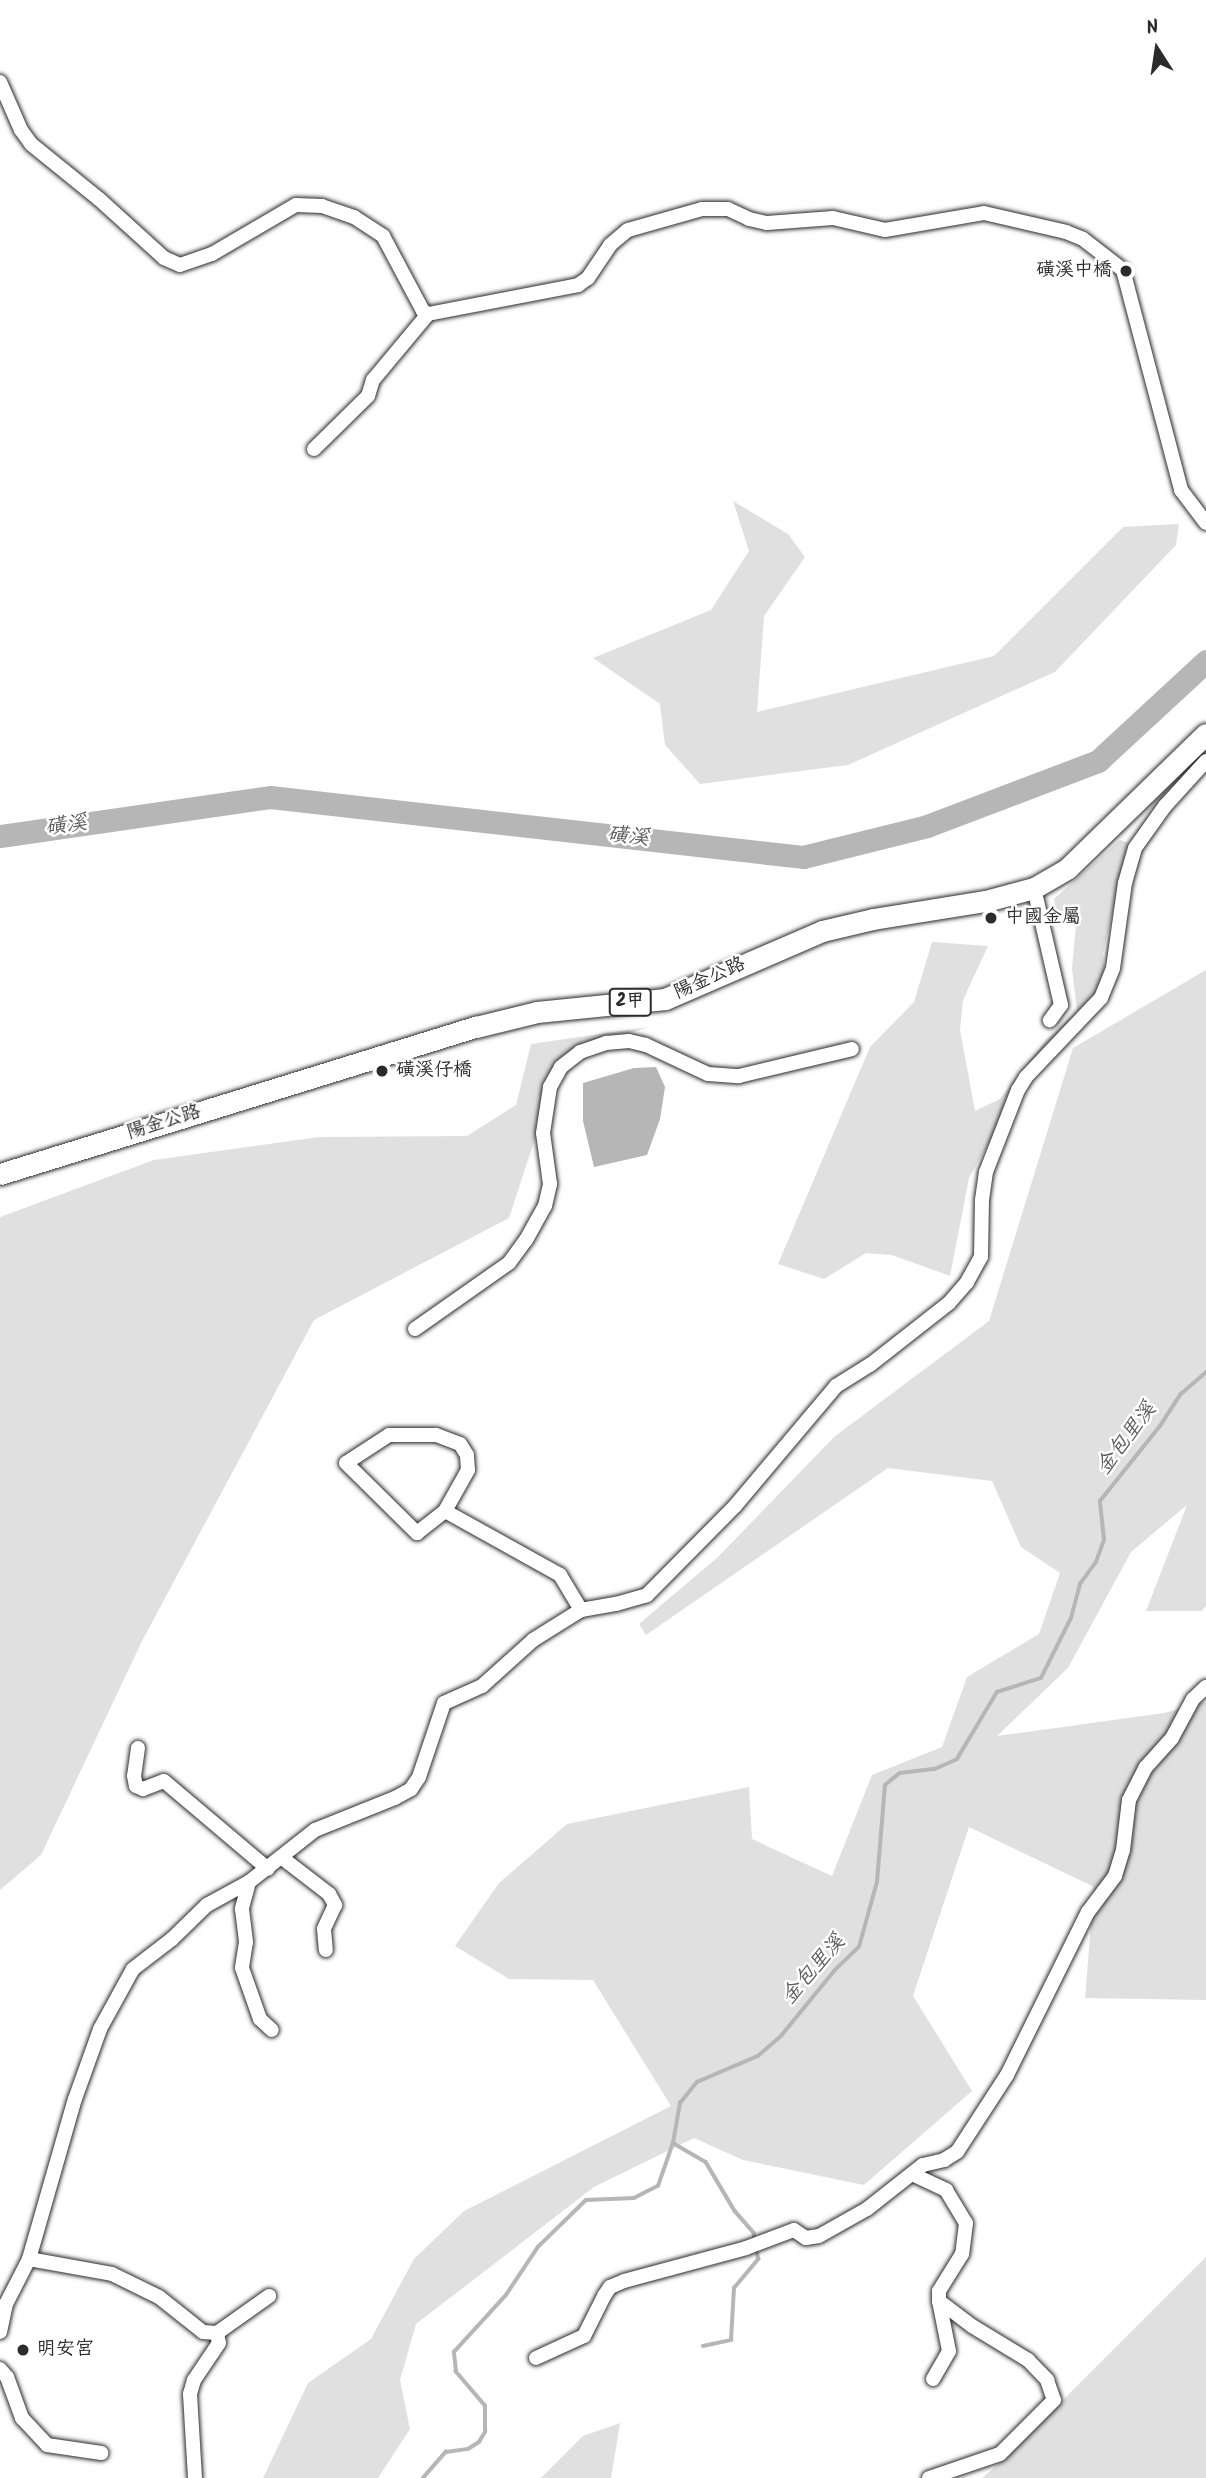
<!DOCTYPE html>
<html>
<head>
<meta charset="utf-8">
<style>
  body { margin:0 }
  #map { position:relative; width:1206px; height:2478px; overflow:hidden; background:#fff; font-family:Kalam,"LXGW WenKai TC",sans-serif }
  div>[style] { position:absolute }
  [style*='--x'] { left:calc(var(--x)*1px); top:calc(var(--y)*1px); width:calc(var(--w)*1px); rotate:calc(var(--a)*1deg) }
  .green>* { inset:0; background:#e0e0e0 }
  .water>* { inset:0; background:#b6b6b6 }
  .stream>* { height:3.5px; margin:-1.75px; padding:0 1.75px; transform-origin:1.75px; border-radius:1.75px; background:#b6b6b6 }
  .river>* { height:23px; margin:-11.5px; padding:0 11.5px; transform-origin:11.5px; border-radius:11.5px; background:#b6b6b6 }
  .roads { filter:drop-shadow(0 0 2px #2b2b2b) drop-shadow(0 0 2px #2b2b2b) }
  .minor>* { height:14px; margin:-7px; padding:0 7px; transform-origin:7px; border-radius:7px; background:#fff }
  .primary>* { height:21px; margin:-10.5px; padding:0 10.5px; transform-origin:10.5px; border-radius:10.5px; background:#fff }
  .dots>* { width:19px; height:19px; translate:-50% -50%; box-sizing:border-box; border:4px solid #fff; border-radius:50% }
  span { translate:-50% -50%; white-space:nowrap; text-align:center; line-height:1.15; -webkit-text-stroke:5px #fff; paint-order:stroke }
  .shield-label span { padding:2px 5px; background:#fff; border:2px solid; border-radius:5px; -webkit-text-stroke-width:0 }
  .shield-label { font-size:18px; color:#2b2b2b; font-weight:700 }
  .poi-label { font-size:19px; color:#2b2b2b }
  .right { translate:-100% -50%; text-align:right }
  .left { translate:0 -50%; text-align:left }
  .street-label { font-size:19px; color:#2b2b2b }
  .water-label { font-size:21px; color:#5c5c5c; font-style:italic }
  .north { position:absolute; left:1122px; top:14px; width:70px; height:70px; -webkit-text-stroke:5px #fff; paint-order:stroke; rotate:348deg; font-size:19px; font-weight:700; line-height:28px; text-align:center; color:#2b2b2b }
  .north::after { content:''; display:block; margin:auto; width:24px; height:32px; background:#2b2b2b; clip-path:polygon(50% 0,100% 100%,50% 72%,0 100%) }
</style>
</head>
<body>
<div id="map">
  <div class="green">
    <div style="clip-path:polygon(733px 501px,788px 534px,805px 557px,764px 616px,757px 712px,994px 656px,1123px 527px,1179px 524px,1176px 545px,1055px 672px,848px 765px,700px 784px,665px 745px,660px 704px,593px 658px,711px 610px,749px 551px)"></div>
    <div style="clip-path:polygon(1120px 840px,1129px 843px,1103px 953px,1105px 981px,1005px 1114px,969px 1178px,950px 1276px,892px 1255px,866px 1253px,824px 1279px,778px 1264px,870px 1047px,914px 1002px,932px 942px,988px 946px,963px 1000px,960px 1030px,975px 1111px,1000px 1099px,1046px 1040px,1077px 1011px,1072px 969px,1077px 913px,1056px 910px,1054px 899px)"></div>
    <div style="clip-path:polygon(1206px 970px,1206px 1606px,1201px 1611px,1146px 1611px,1187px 1505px,1131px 1552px,1068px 1668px,997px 1736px,1164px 1713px,1206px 1702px,1206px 2000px,1085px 1998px,1094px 1887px,969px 1827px,913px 1996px,972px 2091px,864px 2185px,743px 2160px,694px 2138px,594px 2187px,416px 2324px,400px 2380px,410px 2429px,378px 2478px,263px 2478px,308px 2383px,371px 2339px,414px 2259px,464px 2211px,671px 2106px,593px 1980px,509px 1979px,455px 1946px,499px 1883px,567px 1824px,749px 1787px,752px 1839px,832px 1876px,872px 1775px,942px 1747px,967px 1677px,1039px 1634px,1060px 1573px,1021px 1547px,992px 1481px,888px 1468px,646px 1635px,639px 1624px,718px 1557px,834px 1437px,989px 1321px,1073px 1048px)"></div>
    <div style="clip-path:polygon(648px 1027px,562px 1056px,509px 1218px,314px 1320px,142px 1641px,41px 1855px,0 1890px,0 1217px,154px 1160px,319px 1137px,467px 1136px,516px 1105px,531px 1044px)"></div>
    <div style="clip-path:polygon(1206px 2257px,1206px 2478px,982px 2478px,1002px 2461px)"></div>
    <div style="clip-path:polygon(620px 2423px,611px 2478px,541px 2478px,583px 2436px)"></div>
  </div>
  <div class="water">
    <div style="clip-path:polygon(656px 1067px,665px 1087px,660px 1119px,647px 1155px,594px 1167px,583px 1121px,583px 1083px,634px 1068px)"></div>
  </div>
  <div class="stream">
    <div style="--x:673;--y:2143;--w:38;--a:30"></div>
    <div style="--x:706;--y:2162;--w:57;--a:59.4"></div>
    <div style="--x:735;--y:2211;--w:29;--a:49"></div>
    <div style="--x:754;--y:2233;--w:7;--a:82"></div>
    <div style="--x:703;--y:2346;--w:29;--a:-12"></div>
    <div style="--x:731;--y:2340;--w:52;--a:-86.7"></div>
    <div style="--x:734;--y:2288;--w:38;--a:-50"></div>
    <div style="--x:758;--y:2259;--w:11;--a:-100"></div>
    <div style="--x:423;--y:2478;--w:35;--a:-49"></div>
    <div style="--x:446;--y:2452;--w:22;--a:-8"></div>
    <div style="--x:468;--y:2449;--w:13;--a:-32"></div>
    <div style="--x:479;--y:2442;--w:12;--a:-59"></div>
    <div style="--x:485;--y:2432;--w:26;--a:-90"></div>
    <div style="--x:485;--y:2406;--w:45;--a:-130.5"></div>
    <div style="--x:456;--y:2372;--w:20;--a:-96"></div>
    <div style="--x:454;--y:2352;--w:77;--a:-47.6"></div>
    <div style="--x:506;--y:2295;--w:58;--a:-56.3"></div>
    <div style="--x:538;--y:2247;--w:67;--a:-44.4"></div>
    <div style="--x:586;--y:2200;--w:48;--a:-2.4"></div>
    <div style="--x:634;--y:2198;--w:27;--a:-27"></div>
    <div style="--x:658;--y:2186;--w:46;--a:-70.8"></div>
    <div style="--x:673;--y:2143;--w:41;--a:-80.1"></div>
    <div style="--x:680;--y:2103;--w:27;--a:-51"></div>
    <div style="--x:697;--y:2082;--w:66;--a:-23.1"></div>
    <div style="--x:758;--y:2056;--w:30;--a:-41"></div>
    <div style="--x:781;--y:2036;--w:85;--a:-50.7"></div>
    <div style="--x:835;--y:1970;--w:33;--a:-44"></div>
    <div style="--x:859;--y:1947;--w:67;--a:-74.5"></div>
    <div style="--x:877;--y:1882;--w:97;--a:-85.3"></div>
    <div style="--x:885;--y:1785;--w:19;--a:-39"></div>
    <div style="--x:900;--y:1773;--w:35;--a:-7"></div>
    <div style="--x:935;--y:1769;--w:24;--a:-24"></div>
    <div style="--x:957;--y:1759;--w:78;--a:-59.2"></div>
    <div style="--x:997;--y:1692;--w:46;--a:-17.7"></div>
    <div style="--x:1041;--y:1678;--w:67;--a:-63.4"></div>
    <div style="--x:1071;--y:1618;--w:35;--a:-75"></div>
    <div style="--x:1080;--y:1584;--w:27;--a:-54"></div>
    <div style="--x:1096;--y:1562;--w:23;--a:-70"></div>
    <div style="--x:1104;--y:1540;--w:39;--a:-96"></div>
    <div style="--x:1100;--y:1501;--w:96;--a:-51.3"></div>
    <div style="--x:1160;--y:1426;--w:38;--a:-57"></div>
    <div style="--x:1181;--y:1394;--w:33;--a:-41"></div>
  </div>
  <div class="river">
    <div style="--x:0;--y:836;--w:273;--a:-8.2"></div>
    <div style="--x:270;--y:797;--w:536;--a:6.42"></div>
    <div style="--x:803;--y:857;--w:128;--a:-14"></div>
    <div style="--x:927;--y:826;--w:183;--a:-20.8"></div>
    <div style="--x:1098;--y:761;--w:147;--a:-42.8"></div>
  </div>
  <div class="roads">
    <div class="minor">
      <div style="--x:0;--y:82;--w:52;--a:66.4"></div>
      <div style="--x:21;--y:130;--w:17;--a:54"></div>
      <div style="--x:31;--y:144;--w:87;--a:39"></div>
      <div style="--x:99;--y:199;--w:88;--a:42.2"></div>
      <div style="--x:164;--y:258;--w:17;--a:24"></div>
      <div style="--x:180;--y:265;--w:34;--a:-19"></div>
      <div style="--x:212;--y:254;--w:97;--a:-30.3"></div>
      <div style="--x:296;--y:205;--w:26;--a:2"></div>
      <div style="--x:322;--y:206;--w:34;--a:19"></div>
      <div style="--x:354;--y:217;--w:35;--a:33"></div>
      <div style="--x:383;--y:236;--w:85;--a:61.9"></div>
      <div style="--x:423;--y:311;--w:6;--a:31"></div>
      <div style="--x:428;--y:314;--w:153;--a:-10.9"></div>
      <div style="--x:578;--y:285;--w:12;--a:-35"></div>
      <div style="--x:588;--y:278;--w:40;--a:-56"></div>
      <div style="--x:610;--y:245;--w:23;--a:-40"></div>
      <div style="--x:628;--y:230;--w:77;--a:-15.8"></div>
      <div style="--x:702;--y:209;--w:26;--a:0"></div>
      <div style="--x:728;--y:209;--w:23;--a:25"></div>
      <div style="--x:749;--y:219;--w:18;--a:13"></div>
      <div style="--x:767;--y:223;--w:66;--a:-4.3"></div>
      <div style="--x:833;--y:218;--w:53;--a:13"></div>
      <div style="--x:885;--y:230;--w:100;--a:-9.7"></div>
      <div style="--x:984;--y:213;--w:84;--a:13"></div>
      <div style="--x:1066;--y:232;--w:18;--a:22"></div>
      <div style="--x:1083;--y:239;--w:51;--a:37.8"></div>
      <div style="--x:1123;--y:270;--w:228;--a:75.2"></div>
      <div style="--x:1181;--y:490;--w:41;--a:52.9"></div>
      <div style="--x:314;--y:449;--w:76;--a:-44.5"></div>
      <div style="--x:368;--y:396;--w:17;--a:-73"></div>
      <div style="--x:373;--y:380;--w:86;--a:-50.2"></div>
      <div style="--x:1034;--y:888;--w:120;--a:77"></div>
      <div style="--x:1061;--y:1005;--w:19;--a:126"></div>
      <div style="--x:415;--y:1329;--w:115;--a:-35.1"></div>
      <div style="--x:509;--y:1263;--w:29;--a:-54"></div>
      <div style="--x:526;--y:1240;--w:39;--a:-61"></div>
      <div style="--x:545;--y:1206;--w:23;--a:-77"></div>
      <div style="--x:550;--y:1184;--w:51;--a:-97.8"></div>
      <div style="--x:543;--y:1133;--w:47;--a:-81.3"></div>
      <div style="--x:550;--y:1087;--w:23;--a:-61"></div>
      <div style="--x:561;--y:1067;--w:24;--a:-38"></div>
      <div style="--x:580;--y:1052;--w:28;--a:-19"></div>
      <div style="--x:606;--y:1043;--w:23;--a:-5"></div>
      <div style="--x:629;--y:1041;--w:17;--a:13"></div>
      <div style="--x:646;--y:1045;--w:68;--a:25.1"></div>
      <div style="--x:708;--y:1074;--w:31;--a:4"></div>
      <div style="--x:739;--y:1076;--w:116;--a:-13.4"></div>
      <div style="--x:445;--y:1511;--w:47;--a:-60.7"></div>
      <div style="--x:468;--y:1470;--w:15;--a:-94"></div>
      <div style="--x:467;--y:1455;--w:13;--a:-122"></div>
      <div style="--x:460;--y:1444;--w:26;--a:-159"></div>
      <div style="--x:436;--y:1435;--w:47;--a:180"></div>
      <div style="--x:389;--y:1435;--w:51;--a:146.9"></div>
      <div style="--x:346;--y:1463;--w:100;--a:44.6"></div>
      <div style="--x:417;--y:1533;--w:36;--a:-38"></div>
      <div style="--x:445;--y:1511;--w:132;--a:29.1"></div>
      <div style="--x:560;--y:1575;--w:41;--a:59"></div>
      <div style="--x:138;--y:1748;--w:28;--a:98"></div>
      <div style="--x:134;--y:1776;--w:10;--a:79"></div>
      <div style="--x:136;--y:1786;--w:8;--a:23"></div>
      <div style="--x:143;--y:1789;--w:22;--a:-21"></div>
      <div style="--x:164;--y:1781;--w:136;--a:40.2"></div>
      <div style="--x:281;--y:1857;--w:61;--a:37.6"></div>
      <div style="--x:329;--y:1894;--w:13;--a:61"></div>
      <div style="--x:335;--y:1905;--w:26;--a:115"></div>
      <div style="--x:324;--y:1929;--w:21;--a:85"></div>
      <div style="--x:249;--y:1882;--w:28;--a:105"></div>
      <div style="--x:242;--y:1909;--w:33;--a:83"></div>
      <div style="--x:246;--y:1942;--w:26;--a:99"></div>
      <div style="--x:242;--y:1968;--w:54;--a:70.6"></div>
      <div style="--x:260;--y:2019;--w:16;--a:43"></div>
      <div style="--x:912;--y:2174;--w:38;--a:25"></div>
      <div style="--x:946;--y:2190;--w:39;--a:59"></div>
      <div style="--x:966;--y:2223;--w:31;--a:97"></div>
      <div style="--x:962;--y:2254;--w:44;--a:121.9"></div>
      <div style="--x:939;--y:2291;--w:10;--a:90"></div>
      <div style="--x:939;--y:2301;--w:41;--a:37.1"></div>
      <div style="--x:972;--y:2326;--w:66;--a:31.3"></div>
      <div style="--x:1028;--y:2360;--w:28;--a:46"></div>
      <div style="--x:1047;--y:2380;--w:21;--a:71"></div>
      <div style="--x:1054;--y:2400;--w:76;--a:135"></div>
      <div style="--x:1000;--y:2454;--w:75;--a:161.3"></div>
      <div style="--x:29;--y:2259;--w:84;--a:10.2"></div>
      <div style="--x:112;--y:2274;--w:52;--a:26.1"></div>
      <div style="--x:159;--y:2297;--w:56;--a:38.5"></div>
      <div style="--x:203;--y:2332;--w:14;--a:4"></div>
      <div style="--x:217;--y:2333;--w:10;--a:79"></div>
      <div style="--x:219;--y:2343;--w:45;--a:124"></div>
      <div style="--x:194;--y:2380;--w:15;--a:106"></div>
      <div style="--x:190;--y:2394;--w:84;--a:86.6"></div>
      <div style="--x:0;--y:2332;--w:29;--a:-78"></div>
      <div style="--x:6;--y:2304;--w:51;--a:-62.9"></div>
      <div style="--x:29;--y:2259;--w:166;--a:-74"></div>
      <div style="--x:75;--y:2099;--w:74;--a:-70.3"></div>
      <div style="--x:100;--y:2029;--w:68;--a:-61.2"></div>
      <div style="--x:133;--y:1969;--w:49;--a:-37.6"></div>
      <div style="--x:172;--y:1939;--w:49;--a:-44.2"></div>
      <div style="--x:207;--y:1905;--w:48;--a:-28.7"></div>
      <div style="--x:249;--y:1882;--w:84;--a:-38.2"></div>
      <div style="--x:315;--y:1830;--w:86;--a:-21.8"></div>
      <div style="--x:395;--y:1798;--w:18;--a:-29"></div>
      <div style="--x:411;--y:1789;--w:14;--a:-56"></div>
      <div style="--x:419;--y:1777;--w:78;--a:-71.3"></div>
      <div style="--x:444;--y:1703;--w:42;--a:-24.1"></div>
      <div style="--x:482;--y:1686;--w:69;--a:-42"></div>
      <div style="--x:533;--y:1640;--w:57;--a:-32"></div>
      <div style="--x:581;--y:1610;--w:36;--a:-10"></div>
      <div style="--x:616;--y:1604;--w:32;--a:-16"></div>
      <div style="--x:647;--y:1595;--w:125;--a:-45.3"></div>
      <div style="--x:735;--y:1506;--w:157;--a:-49.9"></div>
      <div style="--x:836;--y:1386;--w:40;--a:-32"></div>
      <div style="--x:870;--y:1365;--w:100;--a:-38.1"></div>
      <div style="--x:949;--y:1303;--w:28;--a:-49"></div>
      <div style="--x:967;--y:1282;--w:29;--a:-61"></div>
      <div style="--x:981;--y:1257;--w:57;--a:-89"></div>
      <div style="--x:982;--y:1200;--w:28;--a:-82"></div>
      <div style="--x:986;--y:1172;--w:88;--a:-68.7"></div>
      <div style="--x:1018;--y:1090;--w:15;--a:-58"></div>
      <div style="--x:1026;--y:1077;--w:109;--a:-46.5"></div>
      <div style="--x:1101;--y:998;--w:32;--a:-68"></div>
      <div style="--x:1113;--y:968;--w:86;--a:-82"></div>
      <div style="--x:1125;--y:883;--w:36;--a:-74"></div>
      <div style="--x:1135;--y:848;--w:52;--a:-54.5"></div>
      <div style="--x:1165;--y:806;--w:61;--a:-47.7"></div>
      <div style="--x:217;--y:2333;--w:64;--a:-35.4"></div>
      <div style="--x:536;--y:2358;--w:53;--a:-24.6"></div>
      <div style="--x:584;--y:2336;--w:45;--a:-63.4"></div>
      <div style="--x:604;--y:2296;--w:11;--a:-56"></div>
      <div style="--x:610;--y:2287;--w:15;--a:-23"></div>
      <div style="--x:624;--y:2281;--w:126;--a:-15.1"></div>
      <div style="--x:746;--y:2248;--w:51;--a:-20.6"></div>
      <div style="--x:794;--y:2230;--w:14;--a:34"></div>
      <div style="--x:806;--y:2238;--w:13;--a:-9"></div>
      <div style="--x:819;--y:2236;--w:55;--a:-29.4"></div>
      <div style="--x:867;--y:2209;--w:71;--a:-38.2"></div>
      <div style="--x:923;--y:2165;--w:22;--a:-13"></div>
      <div style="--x:944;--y:2160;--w:15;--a:-32"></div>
      <div style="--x:957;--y:2152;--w:92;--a:-57"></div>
      <div style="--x:1007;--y:2075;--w:182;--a:-63.6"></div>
      <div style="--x:1088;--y:1912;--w:45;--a:-53.1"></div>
      <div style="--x:1115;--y:1876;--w:27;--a:-73"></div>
      <div style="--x:1123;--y:1850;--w:50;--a:-83.2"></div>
      <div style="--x:1129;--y:1800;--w:37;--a:-63"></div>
      <div style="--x:1146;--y:1767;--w:39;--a:-48"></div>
      <div style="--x:1172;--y:1738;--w:44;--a:-61.7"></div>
      <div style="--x:1193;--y:1699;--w:18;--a:-43"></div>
      <div style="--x:0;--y:2369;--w:11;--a:49"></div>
      <div style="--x:7;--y:2377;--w:44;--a:69.9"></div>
      <div style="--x:22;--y:2418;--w:37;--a:47"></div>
      <div style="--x:47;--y:2445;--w:55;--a:8.4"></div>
      <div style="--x:933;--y:2379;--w:32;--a:-60"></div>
      <div style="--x:949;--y:2351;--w:51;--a:-101.3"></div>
    </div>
    <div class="primary">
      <div style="--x:0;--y:1174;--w:498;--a:-17.2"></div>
      <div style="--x:476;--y:1027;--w:63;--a:-13.8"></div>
      <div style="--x:537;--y:1012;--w:129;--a:-5.8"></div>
      <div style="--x:665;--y:999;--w:171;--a:-23.4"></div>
      <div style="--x:822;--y:931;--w:52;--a:-13.2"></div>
      <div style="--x:873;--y:919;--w:114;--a:-9.1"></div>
      <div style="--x:986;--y:901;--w:50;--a:-15.2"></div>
      <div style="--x:1034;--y:888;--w:39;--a:-30"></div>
      <div style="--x:1068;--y:868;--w:192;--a:-44.2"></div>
    </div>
  </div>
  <div class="dots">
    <div style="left:1126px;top:271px;background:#2b2b2b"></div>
    <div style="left:991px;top:918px;background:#2b2b2b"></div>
    <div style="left:382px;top:1071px;background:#2b2b2b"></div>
    <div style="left:23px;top:2350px;background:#2b2b2b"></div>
  </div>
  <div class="shield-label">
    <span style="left:630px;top:1002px">2甲</span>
  </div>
  <div class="poi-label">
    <span class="right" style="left:1112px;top:271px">磺溪中橋</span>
    <span class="left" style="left:1005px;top:918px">中國金屬</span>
    <span class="left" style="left:396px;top:1071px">磺溪仔橋</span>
    <span class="left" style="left:37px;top:2350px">明安宮</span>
  </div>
  <div class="street-label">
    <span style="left:710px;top:979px;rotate:-24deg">陽金公路</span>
    <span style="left:164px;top:1123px;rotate:-17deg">陽金公路</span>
  </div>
  <div class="water-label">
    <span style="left:66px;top:826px;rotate:-8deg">磺溪</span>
    <span style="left:628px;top:837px;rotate:6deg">磺溪</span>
    <span style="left:1127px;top:1439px;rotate:-53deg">金包里溪</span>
    <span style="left:814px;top:1970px;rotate:-49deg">金包里溪</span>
  </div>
  <div class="north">N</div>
</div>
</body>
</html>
